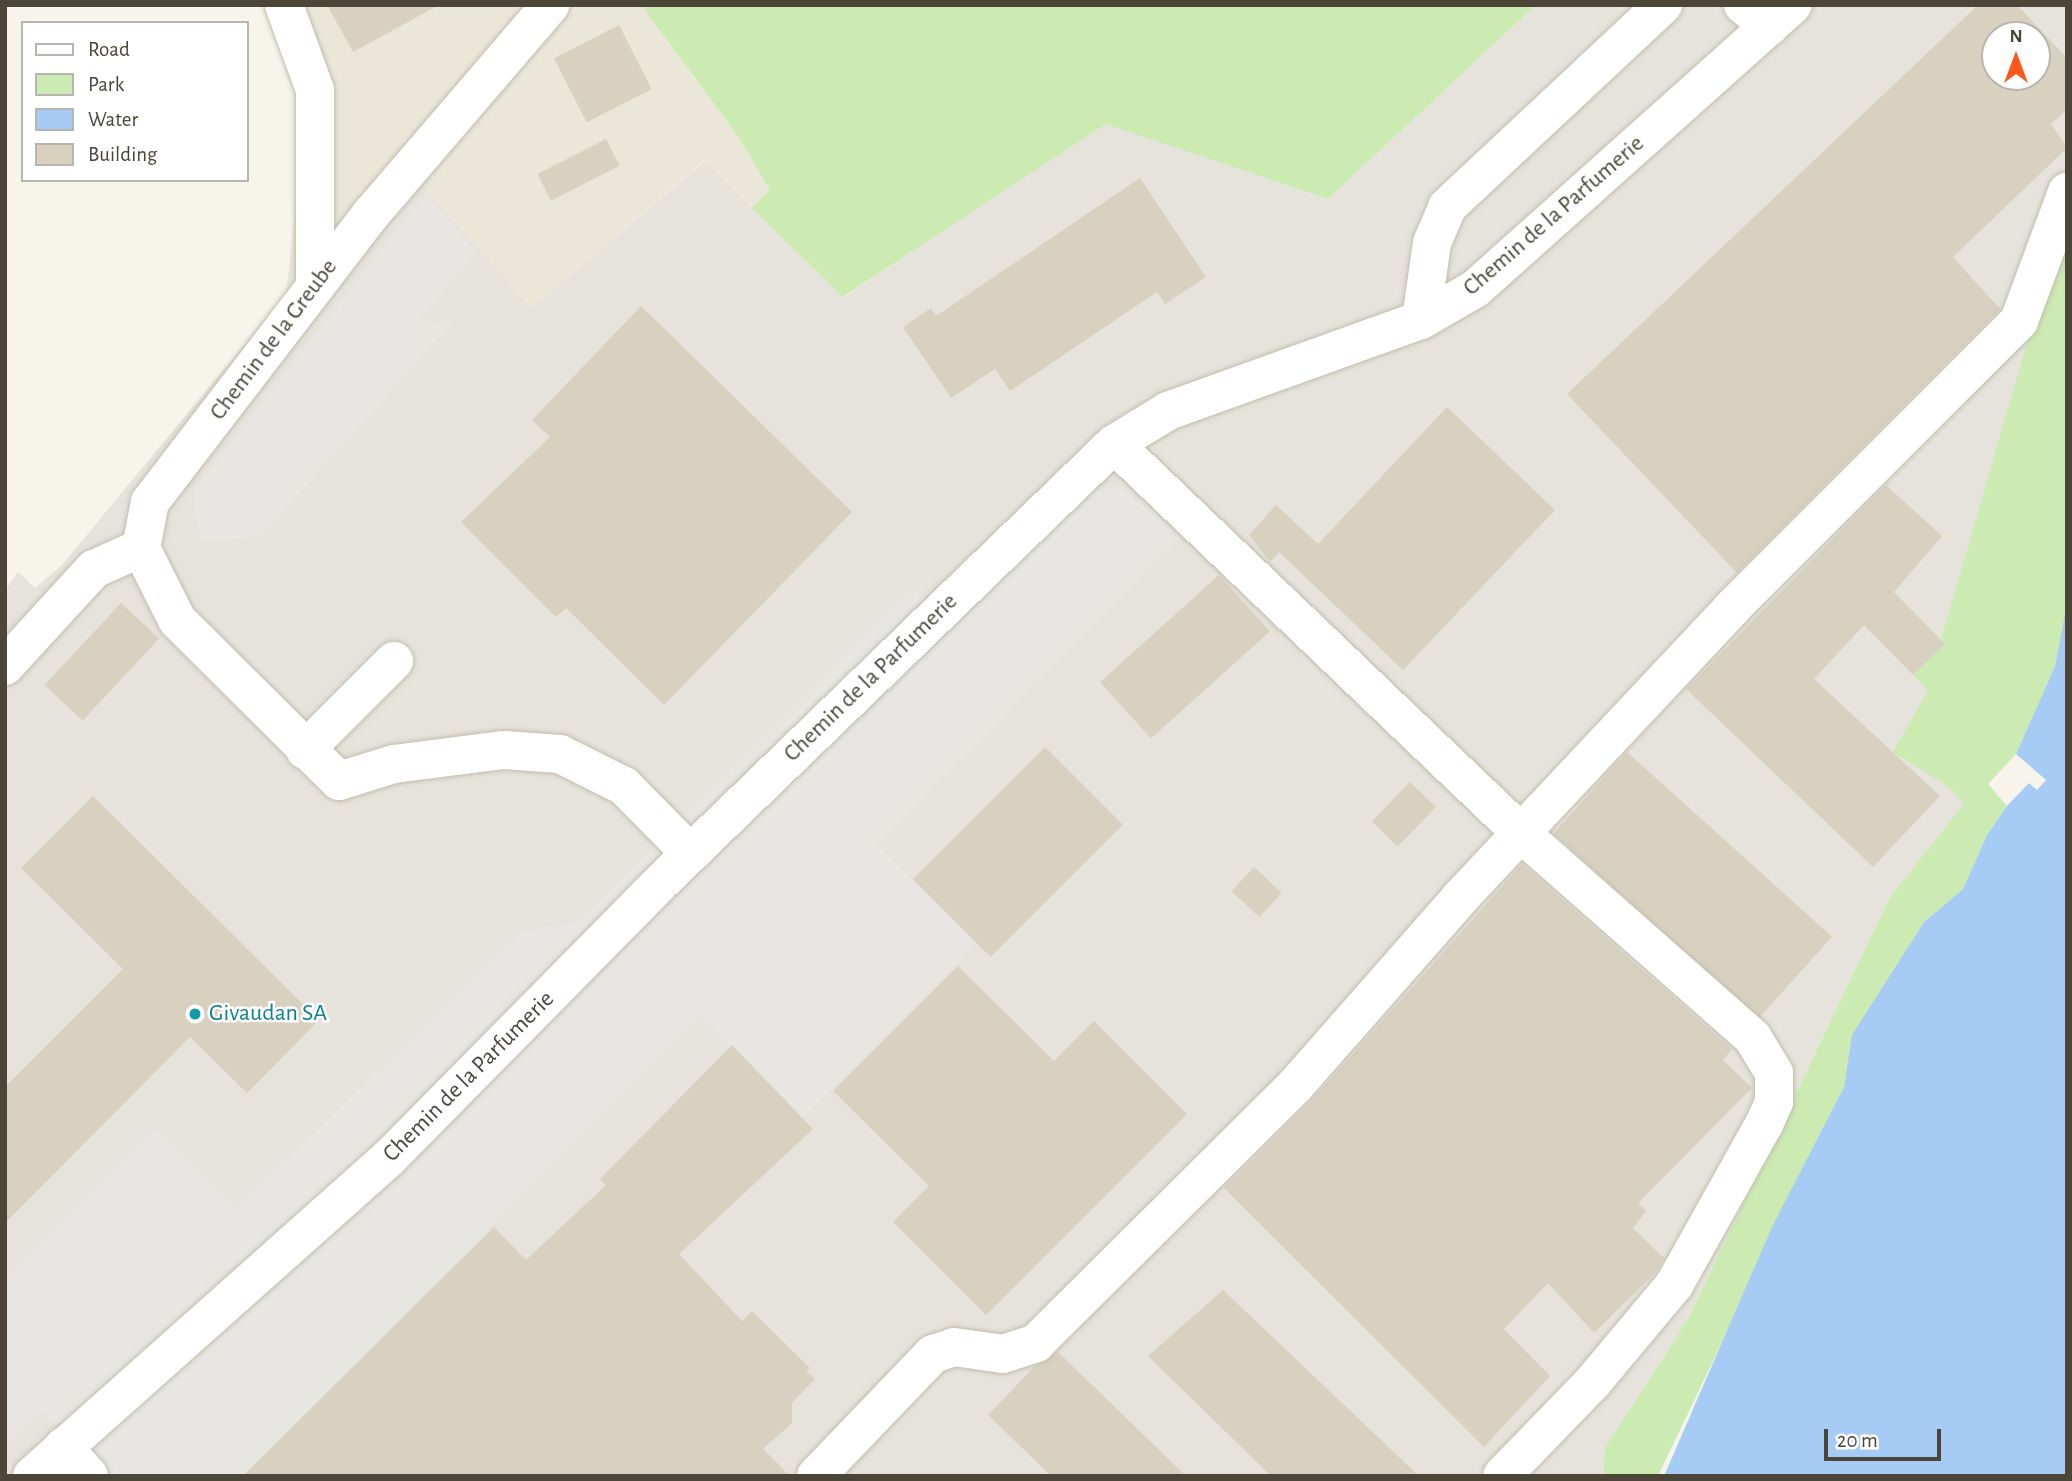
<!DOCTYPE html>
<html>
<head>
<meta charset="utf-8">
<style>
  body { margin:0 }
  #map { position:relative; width:2072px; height:1481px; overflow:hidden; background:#f6f4eb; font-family:"Alegreya Sans",sans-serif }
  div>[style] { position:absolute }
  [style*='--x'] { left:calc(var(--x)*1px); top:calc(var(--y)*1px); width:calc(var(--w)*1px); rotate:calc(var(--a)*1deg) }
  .residential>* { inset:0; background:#eae7d9 }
  .industrial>* { inset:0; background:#e6e3dc }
  .green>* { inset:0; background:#cbebb3 }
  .parking>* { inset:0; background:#e8e6e2 }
  .water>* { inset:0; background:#a6cbf4 }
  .building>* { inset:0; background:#d8d1c0; transform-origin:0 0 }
  .roads { filter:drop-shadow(0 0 2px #c2bdad) drop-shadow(0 0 2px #c2bdad) }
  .minor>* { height:38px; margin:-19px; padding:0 19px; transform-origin:19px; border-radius:19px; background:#fff }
  .dots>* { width:19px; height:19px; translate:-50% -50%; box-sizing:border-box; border:4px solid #fff; border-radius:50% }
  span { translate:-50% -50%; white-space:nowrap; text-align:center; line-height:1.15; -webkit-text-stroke:5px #fff; paint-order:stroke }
  .street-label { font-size:24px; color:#4b4638 }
  .culture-label { font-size:24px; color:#0d838f }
  .left { translate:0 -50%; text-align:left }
  .frame { position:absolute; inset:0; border:7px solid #4b4638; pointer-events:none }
  .legend { position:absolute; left:21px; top:21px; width:228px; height:161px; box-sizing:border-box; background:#fff; border:2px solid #b7b5af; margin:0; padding:9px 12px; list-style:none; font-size:21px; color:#4b4638 }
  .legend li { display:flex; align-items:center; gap:14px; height:35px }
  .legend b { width:35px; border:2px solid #b7b5af }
  .north { position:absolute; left:1981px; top:21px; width:70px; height:70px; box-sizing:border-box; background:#fff; border:2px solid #b7b5af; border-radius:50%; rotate:0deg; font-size:19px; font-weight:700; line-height:28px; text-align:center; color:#4b4638 }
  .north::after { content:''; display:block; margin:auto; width:24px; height:32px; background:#ff5619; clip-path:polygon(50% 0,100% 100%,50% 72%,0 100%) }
  .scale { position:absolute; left:1824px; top:1429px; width:117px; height:32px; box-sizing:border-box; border:4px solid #4b4638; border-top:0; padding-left:9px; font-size:21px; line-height:24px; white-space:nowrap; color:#4b4638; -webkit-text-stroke:5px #fff; paint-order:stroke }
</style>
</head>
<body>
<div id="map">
  <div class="residential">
    <div style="clip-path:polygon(264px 5px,641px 5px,740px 139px,771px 190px,752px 208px,704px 161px,531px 308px,286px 294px,300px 166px,295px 82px)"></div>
  </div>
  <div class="industrial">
    <div style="clip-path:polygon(evenodd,1536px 5px,2067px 5px,2067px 362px,1965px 804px,1890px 897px,1688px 1319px,1605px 1448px,1603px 1476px,5px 1476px,5px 590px,18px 572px,35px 588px,62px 565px,286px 294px,412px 174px,531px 308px,705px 161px,844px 297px,1106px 123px,1328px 199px,1536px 5px,1995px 35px,2037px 35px,2037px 77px,1995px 77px,1995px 35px)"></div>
  </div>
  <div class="green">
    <div style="clip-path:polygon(641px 5px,1536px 5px,1328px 199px,1106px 124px,843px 297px,752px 208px,770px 190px,740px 139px)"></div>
    <div style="clip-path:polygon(2067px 226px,2067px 603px,2055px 666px,2016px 754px,1988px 784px,2007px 806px,1987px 835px,1963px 889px,1924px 922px,1853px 1035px,1844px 1087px,1658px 1476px,1603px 1476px,1605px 1448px,1688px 1319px,1890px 897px,1964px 804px,1949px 787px,1893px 752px,1928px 690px,1913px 675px,1944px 645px,1941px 640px,2032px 325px)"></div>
  </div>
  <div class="parking">
    <div style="clip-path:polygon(426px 194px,476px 253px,416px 322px,454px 320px,260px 537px,200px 542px,193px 491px)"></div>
    <div style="clip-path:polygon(1118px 487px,1182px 536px,875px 844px,976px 943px,803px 1118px,701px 1015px,243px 1476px,104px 1476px,42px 1410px,5px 1445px,5px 1277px,155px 1129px,235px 1209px,525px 930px,576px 924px,912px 587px,951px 625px,1088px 492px)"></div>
  </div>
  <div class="water">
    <div style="clip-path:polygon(2067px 603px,2067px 1476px,1664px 1476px,1772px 1227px,1844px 1087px,1852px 1035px,1924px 922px,1963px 889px,1987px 835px,2007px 806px,2029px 783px,2037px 790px,2046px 780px,2016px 754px,2055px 666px)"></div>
  </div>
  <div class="building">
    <div style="clip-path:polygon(327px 5px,439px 5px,353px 52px)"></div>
    <div style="clip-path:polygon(evenodd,1978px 5px,2017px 5px,2067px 58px,2067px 109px,2051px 124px,2067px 148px,1953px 257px,2000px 309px,1737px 573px,1567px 394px,1978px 5px,1995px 35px,2037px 35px,2037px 77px,1995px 77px,1995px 35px)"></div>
    <div style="left:619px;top:25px;width:72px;height:73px;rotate:63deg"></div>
    <div style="left:606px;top:139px;width:30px;height:77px;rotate:63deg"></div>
    <div style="clip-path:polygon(1140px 178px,1206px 277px,1165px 304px,1157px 292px,1010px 391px,995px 369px,951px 398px,903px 327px,931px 308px,936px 316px)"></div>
    <div style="clip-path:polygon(641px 306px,852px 512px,664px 705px,566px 608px,556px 617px,461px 522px,550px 437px,532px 420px)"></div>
    <div style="clip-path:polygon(1447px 407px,1555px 510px,1403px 670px,1279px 552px,1270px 562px,1249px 535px,1276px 505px,1318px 544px)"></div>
    <div style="clip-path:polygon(1886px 485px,1942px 536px,1894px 592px,1945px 644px,1913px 675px,1864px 625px,1814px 679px,1940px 796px,1873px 867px,1686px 689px)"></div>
    <div style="left:1219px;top:575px;width:76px;height:160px;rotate:48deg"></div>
    <div style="left:121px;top:603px;width:52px;height:112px;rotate:43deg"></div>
    <div style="left:1045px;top:747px;width:110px;height:187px;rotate:45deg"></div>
    <div style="left:1627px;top:752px;width:276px;height:110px;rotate:42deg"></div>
    <div style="left:1410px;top:782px;width:36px;height:55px;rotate:44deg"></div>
    <div style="clip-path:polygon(93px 796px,319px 1020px,247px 1093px,190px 1037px,5px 1223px,5px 1087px,123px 969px,21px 868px)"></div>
    <div style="clip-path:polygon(1522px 864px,1732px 1049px,1723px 1060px,1752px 1088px,1638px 1203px,1646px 1211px,1633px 1228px,1664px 1258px,1655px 1273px,1594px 1333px,1548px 1283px,1504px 1329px,1550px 1376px,1484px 1447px,1224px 1188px,1311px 1101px)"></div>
    <div style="left:1254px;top:867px;width:38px;height:33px;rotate:43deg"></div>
    <div style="clip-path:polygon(958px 966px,1054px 1061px,1094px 1021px,1187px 1114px,986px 1315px,893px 1222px,929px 1186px,833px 1091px)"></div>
    <div style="clip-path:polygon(732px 1045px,813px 1129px,679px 1254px,742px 1321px,752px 1311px,810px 1368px,806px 1371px,815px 1379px,792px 1403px,792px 1423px,763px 1449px,790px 1476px,243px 1476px,494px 1227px,526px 1260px,606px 1185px,600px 1179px)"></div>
    <div style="clip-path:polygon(1223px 1290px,1419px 1476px,1271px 1476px,1148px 1356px)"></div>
    <div style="clip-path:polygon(1058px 1352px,1186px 1476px,1051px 1476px,988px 1415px,1034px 1367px)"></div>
  </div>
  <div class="roads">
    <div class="minor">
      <div style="--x:284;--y:5;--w:90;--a:70"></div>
      <div style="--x:315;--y:90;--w:197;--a:90"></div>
      <div style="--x:1743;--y:5;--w:34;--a:38"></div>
      <div style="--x:1421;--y:320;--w:78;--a:-81.9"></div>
      <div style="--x:1432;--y:243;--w:39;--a:-67"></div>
      <div style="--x:1447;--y:207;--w:296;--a:-43.1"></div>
      <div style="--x:1114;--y:444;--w:566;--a:43.71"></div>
      <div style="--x:1523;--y:835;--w:307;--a:41.4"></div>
      <div style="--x:1753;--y:1038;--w:41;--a:59"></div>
      <div style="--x:1774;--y:1073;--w:29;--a:90"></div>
      <div style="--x:1774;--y:1102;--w:24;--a:114"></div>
      <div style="--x:1764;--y:1124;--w:184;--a:119.2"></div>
      <div style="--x:1674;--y:1285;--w:128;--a:129.9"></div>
      <div style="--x:1592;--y:1383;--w:129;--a:134.1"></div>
      <div style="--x:141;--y:548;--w:80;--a:63.4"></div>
      <div style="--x:177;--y:620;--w:228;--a:44.8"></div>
      <div style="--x:339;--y:781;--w:58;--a:-17.2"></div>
      <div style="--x:394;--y:764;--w:111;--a:-7.3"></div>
      <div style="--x:504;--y:750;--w:56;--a:4.1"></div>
      <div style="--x:560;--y:754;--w:72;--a:26.6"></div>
      <div style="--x:624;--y:786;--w:95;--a:45.4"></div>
      <div style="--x:141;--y:548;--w:47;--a:-78.9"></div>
      <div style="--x:150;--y:502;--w:364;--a:-52.5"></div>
      <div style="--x:372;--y:213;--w:274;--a:-49.4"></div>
      <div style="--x:5;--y:666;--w:132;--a:-47.5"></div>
      <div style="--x:94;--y:569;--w:51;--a:-24.1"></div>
      <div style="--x:305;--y:750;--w:126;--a:-45"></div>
      <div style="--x:63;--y:1447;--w:39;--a:48"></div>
      <div style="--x:32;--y:1476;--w:478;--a:-41.7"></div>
      <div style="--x:389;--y:1158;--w:383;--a:-45.4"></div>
      <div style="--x:658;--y:885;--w:634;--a:-44.04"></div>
      <div style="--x:1114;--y:444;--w:63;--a:-31.4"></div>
      <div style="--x:1168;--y:411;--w:269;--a:-19.8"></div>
      <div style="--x:1421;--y:320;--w:62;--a:-29.9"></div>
      <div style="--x:1475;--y:289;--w:426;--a:-41.8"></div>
      <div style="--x:816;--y:1476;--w:169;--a:-46.2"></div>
      <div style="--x:933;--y:1354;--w:22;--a:-18"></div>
      <div style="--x:954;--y:1347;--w:49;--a:8.1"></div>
      <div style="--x:1003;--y:1354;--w:35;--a:-18"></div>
      <div style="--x:1036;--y:1343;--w:365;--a:-44.8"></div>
      <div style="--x:1295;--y:1086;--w:250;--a:-48.7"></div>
      <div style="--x:1460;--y:898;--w:398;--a:-46.8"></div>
      <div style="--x:1732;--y:608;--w:406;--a:-45"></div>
      <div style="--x:2019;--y:321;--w:138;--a:-69.6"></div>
    </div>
  </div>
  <div class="dots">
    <div style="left:195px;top:1014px;background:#0f9aa8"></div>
  </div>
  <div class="street-label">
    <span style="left:1554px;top:216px;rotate:-41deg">Chemin de la Parfumerie</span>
    <span style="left:274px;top:340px;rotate:-53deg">Chemin de la Greube</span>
    <span style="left:871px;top:678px;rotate:-44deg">Chemin de la Parfumerie</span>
    <span style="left:469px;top:1077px;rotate:-45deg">Chemin de la Parfumerie</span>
  </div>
  <div class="culture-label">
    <span class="left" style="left:209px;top:1014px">Givaudan SA</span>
  </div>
  <div class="frame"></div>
  <ul class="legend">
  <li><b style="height:9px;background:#fff"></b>Road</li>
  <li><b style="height:19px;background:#cbebb3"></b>Park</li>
  <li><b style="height:19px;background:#a6cbf4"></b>Water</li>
  <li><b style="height:19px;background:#d8d1c0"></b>Building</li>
  </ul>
  <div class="north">N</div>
  <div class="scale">20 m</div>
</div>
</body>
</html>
